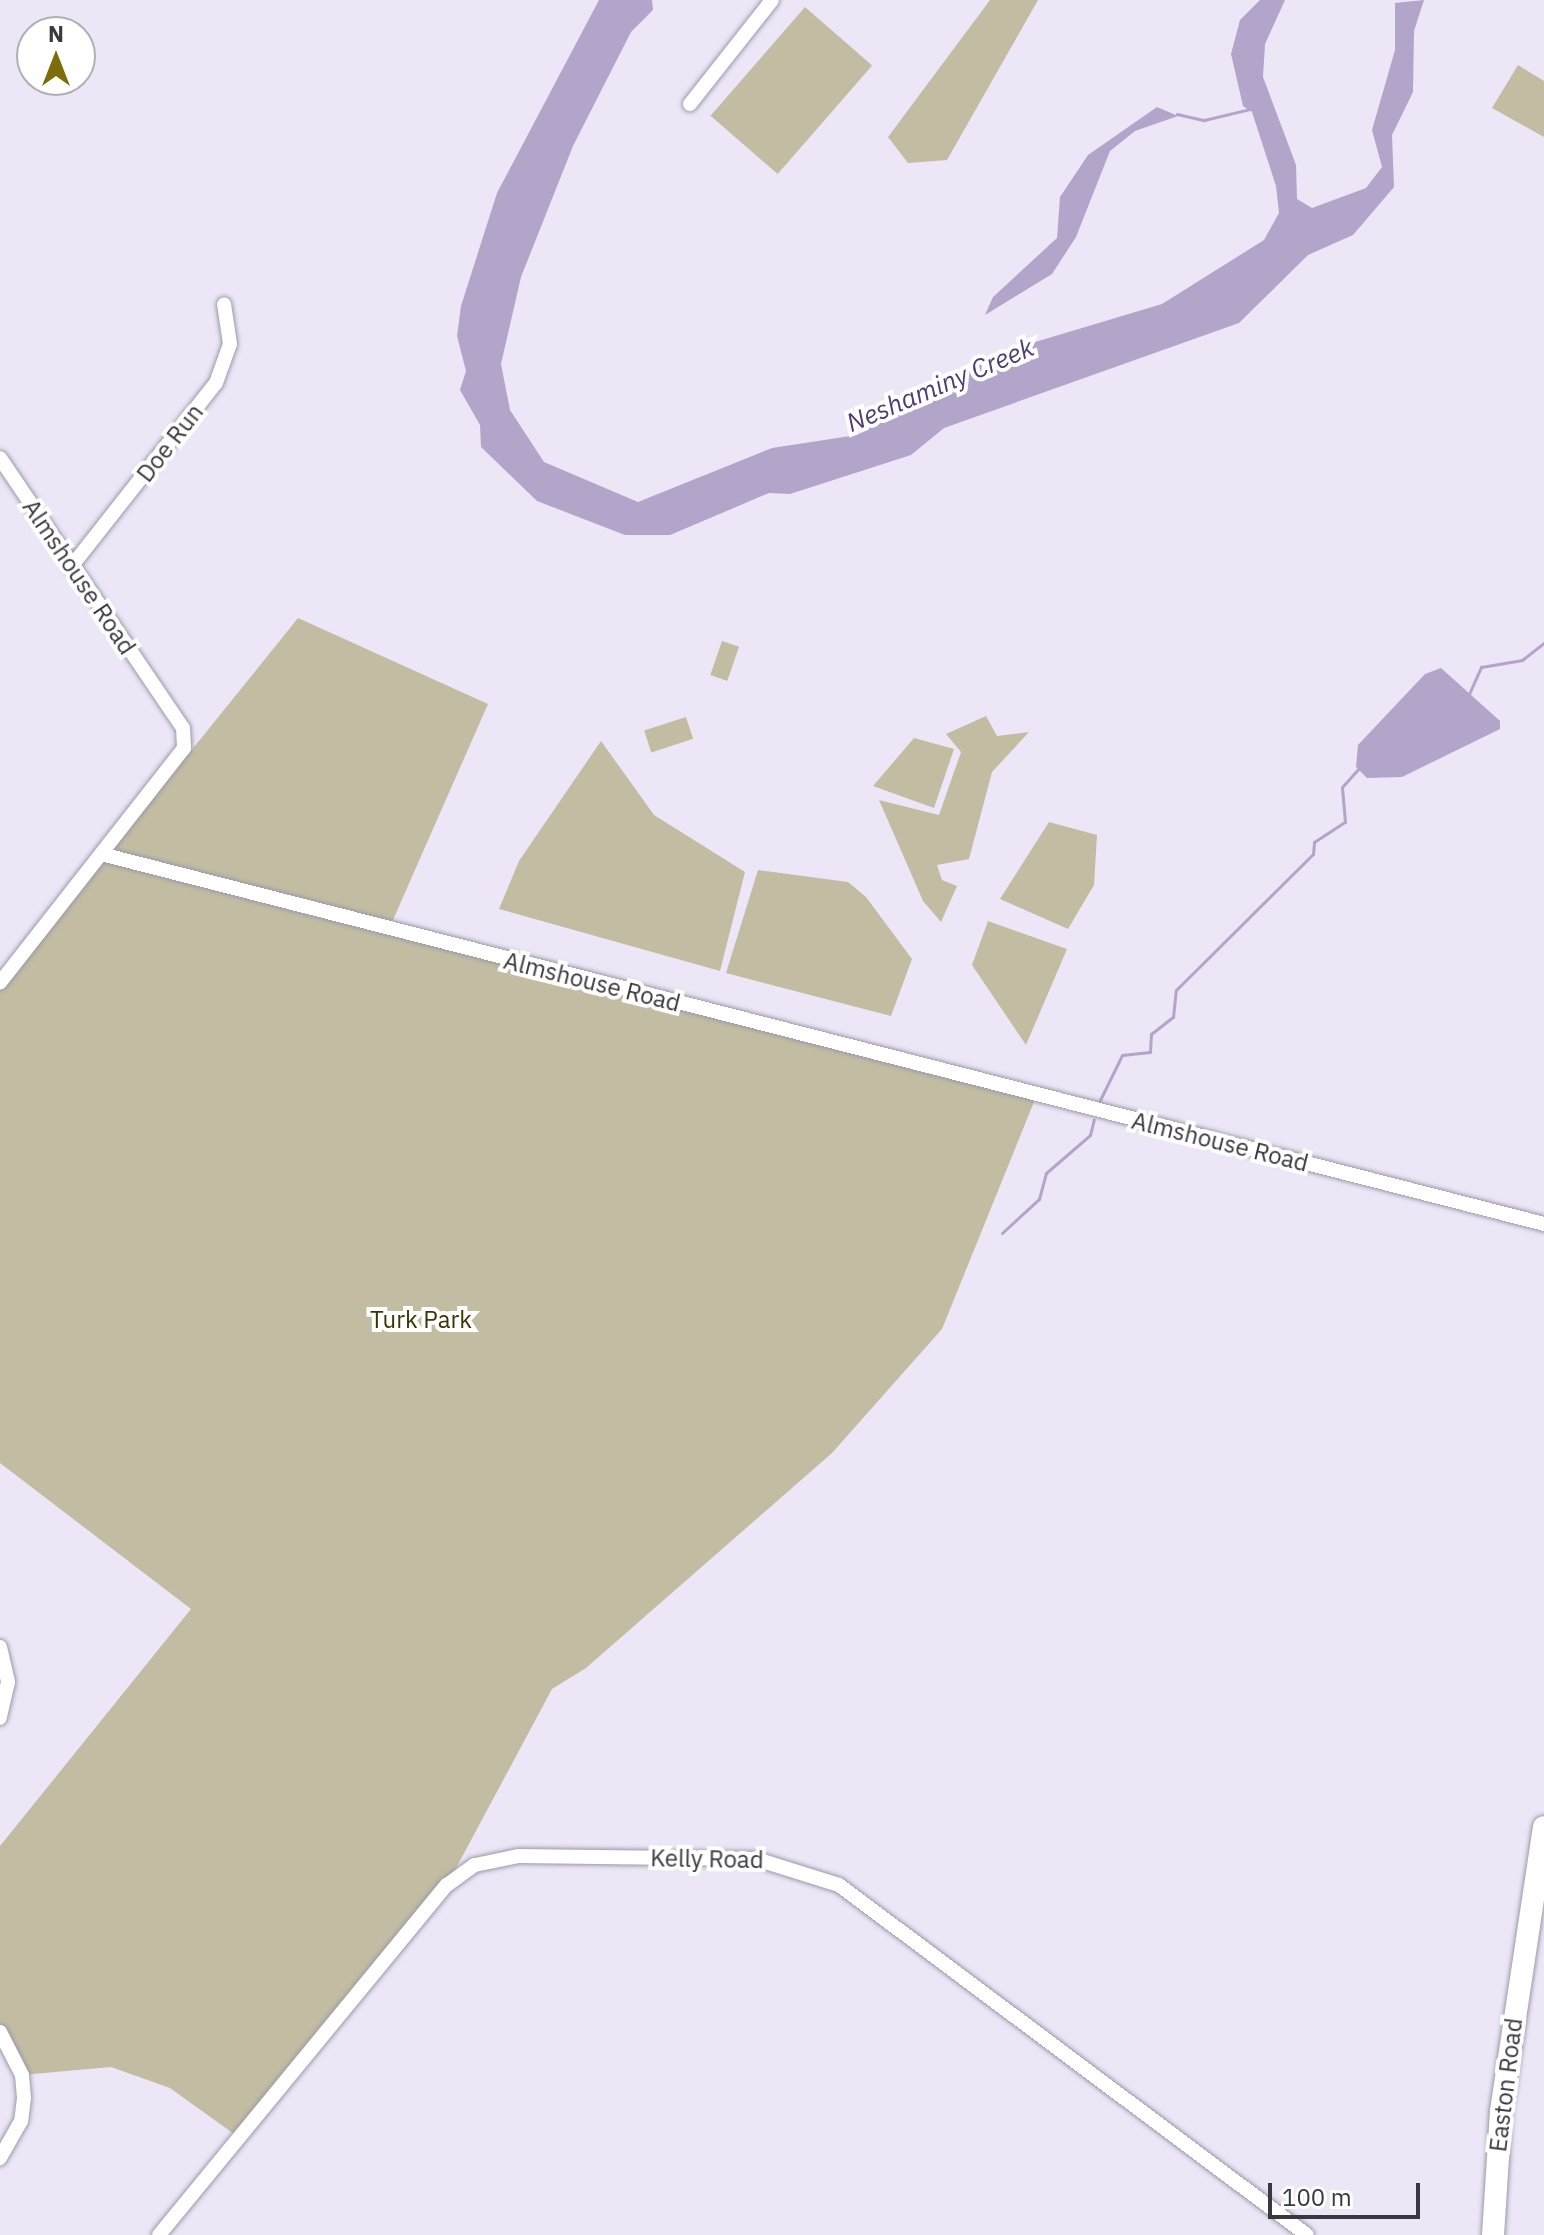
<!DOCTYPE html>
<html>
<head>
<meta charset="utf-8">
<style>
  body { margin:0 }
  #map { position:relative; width:1544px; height:2235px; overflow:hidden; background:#ece6f7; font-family:"IBM Plex Sans",sans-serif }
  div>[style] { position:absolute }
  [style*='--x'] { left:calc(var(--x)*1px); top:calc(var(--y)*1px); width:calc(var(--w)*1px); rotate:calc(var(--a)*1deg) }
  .green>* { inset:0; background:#c2bda2; transform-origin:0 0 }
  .water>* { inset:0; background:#b3a4ca }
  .stream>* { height:3px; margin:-1.5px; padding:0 1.5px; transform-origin:1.5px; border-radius:1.5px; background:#b3a4ca }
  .roads { filter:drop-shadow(0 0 2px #9e98a8) drop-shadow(0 0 2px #9e98a8) }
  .minor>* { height:14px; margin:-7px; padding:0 7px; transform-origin:7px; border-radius:7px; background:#fff }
  .highway>* { height:22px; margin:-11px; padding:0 11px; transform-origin:11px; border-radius:11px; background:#fff }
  span { translate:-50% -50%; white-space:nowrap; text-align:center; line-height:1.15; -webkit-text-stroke:8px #fff; paint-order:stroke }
  .street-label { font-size:24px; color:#3a383e }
  .park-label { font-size:24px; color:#3e3600 }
  .water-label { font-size:26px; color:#523c6f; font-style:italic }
  .north { position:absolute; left:16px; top:16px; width:80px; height:80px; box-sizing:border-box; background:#fff; border:2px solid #b0afb2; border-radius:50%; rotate:0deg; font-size:22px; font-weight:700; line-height:32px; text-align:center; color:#3a383e }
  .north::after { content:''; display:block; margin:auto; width:28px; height:36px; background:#7d6d09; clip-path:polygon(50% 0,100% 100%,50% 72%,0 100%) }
  .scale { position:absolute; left:1268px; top:2183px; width:152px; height:36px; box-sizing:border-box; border:4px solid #3a383e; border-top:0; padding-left:10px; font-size:24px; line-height:28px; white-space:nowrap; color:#3a383e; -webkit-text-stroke:6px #fff; paint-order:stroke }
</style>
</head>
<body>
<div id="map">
  <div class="green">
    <div style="clip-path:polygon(990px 0,1038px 0,947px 160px,908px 163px,888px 137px)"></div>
    <div style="left:805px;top:7px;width:89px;height:144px;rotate:41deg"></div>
    <div style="clip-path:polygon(1518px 65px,1544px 81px,1544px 137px,1492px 108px)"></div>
    <div style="clip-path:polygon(298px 618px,488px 704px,389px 929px,1036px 1097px,942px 1329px,832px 1453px,586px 1668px,552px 1689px,447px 1885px,241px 2139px,170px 2088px,111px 2067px,22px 2075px,0 2032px,0 1846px,191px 1609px,0 1463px,0 988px)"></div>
    <div style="left:722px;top:641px;width:18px;height:36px;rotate:19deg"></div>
    <div style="clip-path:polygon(986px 716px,997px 736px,1029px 732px,992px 772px,969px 859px,937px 865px,942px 880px,957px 886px,941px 922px,923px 901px,879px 800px,939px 815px,961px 752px,946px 734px)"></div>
    <div style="left:686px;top:717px;width:23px;height:44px;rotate:72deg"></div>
    <div style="clip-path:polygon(914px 738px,954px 749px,934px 808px,873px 786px)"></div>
    <div style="clip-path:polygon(601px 741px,654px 815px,745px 872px,720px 971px,499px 909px,519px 861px)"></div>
    <div style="clip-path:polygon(1049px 822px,1097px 835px,1094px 885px,1068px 929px,1000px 899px)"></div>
    <div style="clip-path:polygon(758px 870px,848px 882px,866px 897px,912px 959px,891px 1016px,726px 973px)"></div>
    <div style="clip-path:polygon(988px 921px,1067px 949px,1026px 1045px,972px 965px)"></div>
  </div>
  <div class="water">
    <div style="clip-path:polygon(599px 0,652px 0,653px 10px,631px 32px,573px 146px,521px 277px,501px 364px,510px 410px,544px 462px,638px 502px,772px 448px,857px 435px,1002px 352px,1162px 304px,1264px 240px,1279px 213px,1276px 186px,1252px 112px,1243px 106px,1231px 54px,1240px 20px,1260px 0,1285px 0,1265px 44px,1263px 77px,1296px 165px,1297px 199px,1312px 208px,1366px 188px,1382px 167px,1372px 130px,1395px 50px,1395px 3px,1424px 0,1414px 31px,1413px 92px,1392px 135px,1394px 187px,1353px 235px,1308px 255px,1239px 323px,944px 428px,911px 455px,790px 494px,769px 493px,670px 535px,625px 535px,537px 501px,481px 447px,480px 425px,460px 390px,466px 371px,457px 336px,461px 306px,497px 193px)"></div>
    <div style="clip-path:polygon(1157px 107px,1178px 116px,1135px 131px,1110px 151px,1076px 237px,1052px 274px,985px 315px,993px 297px,1057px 238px,1060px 197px,1088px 155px)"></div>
    <div style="clip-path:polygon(1441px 668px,1500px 721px,1500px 729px,1402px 777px,1367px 778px,1356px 767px,1358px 745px,1425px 674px)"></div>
  </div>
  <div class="stream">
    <div style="--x:1177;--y:114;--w:28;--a:13"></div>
    <div style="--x:1204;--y:120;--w:47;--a:-13.4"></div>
    <div style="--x:1469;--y:694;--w:30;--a:-66"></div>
    <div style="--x:1481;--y:667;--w:42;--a:-9.7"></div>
    <div style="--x:1522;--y:660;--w:28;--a:-38"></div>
    <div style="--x:1099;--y:1102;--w:52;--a:-63.9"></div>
    <div style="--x:1122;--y:1055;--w:28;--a:-6"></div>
    <div style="--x:1150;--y:1052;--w:18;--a:-87"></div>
    <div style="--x:1151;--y:1034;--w:28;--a:-38"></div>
    <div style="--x:1173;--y:1017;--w:27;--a:-84"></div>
    <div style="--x:1176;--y:990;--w:193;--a:-44.8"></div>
    <div style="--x:1313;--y:854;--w:12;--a:-85"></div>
    <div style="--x:1314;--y:842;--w:37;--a:-33"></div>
    <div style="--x:1345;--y:822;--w:35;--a:-95"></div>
    <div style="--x:1342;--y:787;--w:27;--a:-48"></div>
    <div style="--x:1002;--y:1233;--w:50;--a:-42.6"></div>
    <div style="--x:1039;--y:1199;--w:27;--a:-75"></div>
    <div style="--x:1046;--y:1173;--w:58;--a:-40.8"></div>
    <div style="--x:1090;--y:1135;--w:16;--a:-76"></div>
  </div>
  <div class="roads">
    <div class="minor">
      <div style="--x:690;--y:104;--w:132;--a:-51.7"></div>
      <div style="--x:0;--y:458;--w:326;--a:55.9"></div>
      <div style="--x:183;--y:728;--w:20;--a:87"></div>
      <div style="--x:184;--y:748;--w:298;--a:128.1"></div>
      <div style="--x:71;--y:567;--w:234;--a:-51.8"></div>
      <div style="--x:216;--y:383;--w:41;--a:-70.3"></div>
      <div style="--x:230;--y:344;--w:40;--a:-98.5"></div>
      <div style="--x:105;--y:855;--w:1486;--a:14.38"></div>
      <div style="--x:0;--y:1647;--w:36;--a:77"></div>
      <div style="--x:8;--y:1682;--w:37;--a:103"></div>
      <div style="--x:0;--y:2032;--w:48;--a:62.9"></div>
      <div style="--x:22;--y:2075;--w:23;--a:85"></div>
      <div style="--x:24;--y:2098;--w:23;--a:97"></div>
      <div style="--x:21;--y:2121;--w:43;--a:119.6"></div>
      <div style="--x:159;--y:2235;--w:453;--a:-50.6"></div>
      <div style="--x:447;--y:1885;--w:34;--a:-36"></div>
      <div style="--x:475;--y:1865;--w:45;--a:-11.6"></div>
      <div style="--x:519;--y:1856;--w:237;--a:0.7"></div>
      <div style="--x:756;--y:1859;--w:87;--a:17.4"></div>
      <div style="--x:839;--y:1885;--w:584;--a:36.79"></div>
    </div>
    <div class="highway">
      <div style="--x:1493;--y:2235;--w:124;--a:-86.3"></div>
      <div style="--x:1501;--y:2111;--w:287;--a:-81.4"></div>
    </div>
  </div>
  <div class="street-label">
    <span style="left:170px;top:443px;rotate:-52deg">Doe Run</span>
    <span style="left:79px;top:577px;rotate:56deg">Almshouse Road</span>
    <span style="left:592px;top:982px;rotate:14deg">Almshouse Road</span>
    <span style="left:1220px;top:1142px;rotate:14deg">Almshouse Road</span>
    <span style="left:707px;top:1859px;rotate:1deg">Kelly Road</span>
    <span style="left:1506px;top:2085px;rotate:-83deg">Easton Road</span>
  </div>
  <div class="park-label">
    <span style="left:421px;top:1320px">Turk Park</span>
  </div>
  <div class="water-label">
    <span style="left:940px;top:385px;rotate:-23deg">Neshaminy Creek</span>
  </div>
  <div class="north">N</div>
  <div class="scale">100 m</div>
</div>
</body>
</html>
